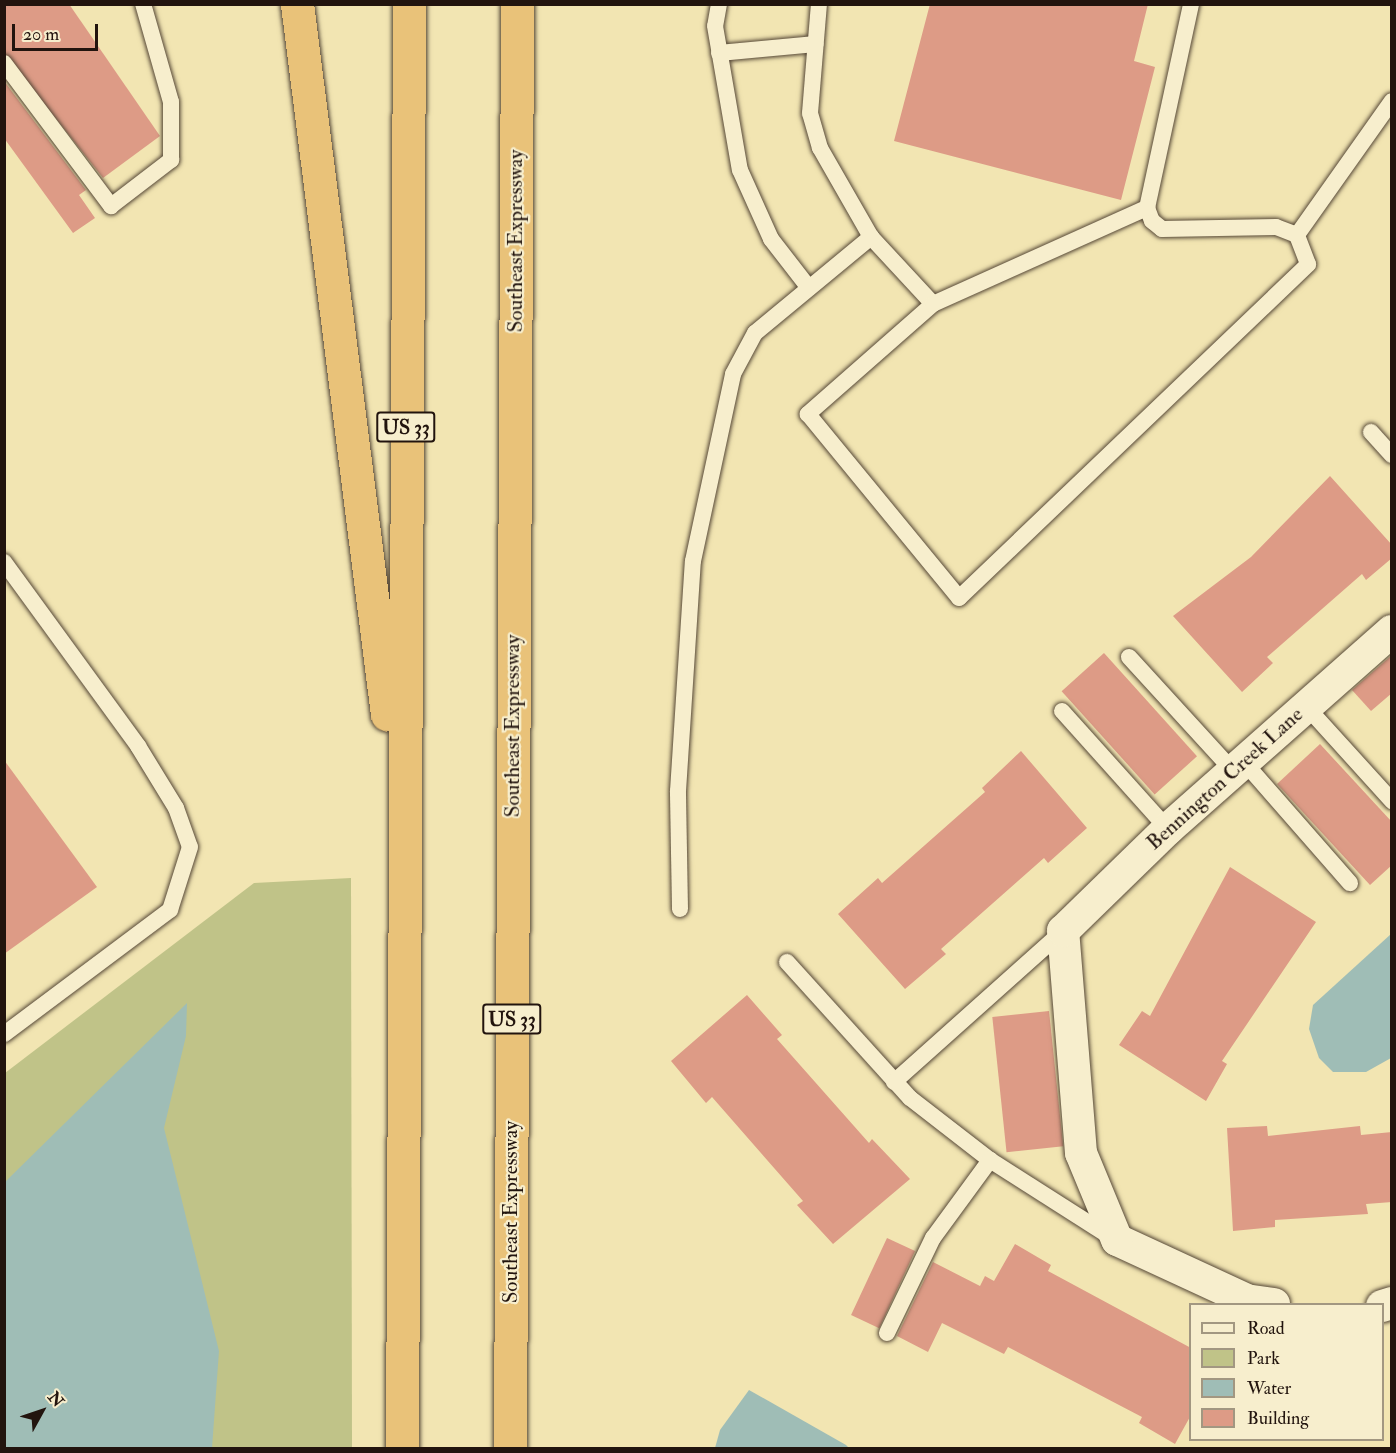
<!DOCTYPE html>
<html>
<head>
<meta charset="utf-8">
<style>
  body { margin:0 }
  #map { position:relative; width:1396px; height:1453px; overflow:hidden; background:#f2e5b2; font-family:"IM FELL Double Pica",serif }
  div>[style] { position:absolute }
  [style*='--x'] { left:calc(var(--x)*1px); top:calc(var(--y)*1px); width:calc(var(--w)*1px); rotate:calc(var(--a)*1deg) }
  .green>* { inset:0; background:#c0c388 }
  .water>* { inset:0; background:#9fbdb6 }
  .building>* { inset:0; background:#dd9b86; transform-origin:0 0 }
  .roads { filter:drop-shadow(0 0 2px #564837) drop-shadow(0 0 2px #564837) }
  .service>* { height:16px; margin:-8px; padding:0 8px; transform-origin:8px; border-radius:8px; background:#f7eecd }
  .minor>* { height:32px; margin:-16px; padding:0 16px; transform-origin:16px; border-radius:16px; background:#f7eecd }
  .motorway>* { height:33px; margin:-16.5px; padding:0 16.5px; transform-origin:16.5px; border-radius:16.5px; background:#e9c279 }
  span { translate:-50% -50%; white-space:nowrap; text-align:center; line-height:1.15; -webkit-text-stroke:4.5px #f7eecd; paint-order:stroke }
  .shield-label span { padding:2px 4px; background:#f7eecd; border:2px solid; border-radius:4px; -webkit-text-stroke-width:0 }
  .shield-label { font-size:20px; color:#22140e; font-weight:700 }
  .street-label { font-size:21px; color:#22140e }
  .frame { position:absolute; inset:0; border:6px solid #22140e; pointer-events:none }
  .legend { position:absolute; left:1189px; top:1303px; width:195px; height:138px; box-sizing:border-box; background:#f7eecd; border:2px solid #a29781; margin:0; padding:8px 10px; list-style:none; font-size:18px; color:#22140e }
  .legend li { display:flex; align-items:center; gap:12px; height:30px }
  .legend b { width:30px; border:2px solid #a29781 }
  .north { position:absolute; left:12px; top:1381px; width:60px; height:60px; -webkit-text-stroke:4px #f7eecd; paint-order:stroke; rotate:50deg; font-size:16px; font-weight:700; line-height:24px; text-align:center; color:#22140e }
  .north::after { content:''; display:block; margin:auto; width:21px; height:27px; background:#22140e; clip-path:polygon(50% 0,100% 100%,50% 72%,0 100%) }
  .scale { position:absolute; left:12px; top:24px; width:86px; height:27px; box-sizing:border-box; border:3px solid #22140e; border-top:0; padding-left:8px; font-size:18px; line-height:21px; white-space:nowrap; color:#22140e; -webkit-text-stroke:4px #f7eecd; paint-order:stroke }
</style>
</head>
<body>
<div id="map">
  <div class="green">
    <div style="clip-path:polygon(351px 878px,352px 1448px,5px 1448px,5px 1073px,254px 883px)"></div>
  </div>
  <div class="water">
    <div style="clip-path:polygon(1391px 934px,1391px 1058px,1366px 1072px,1333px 1072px,1319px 1058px,1309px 1029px,1313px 1005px)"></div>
    <div style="clip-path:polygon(187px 1003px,186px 1036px,164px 1128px,219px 1351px,212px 1448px,5px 1448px,5px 1182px)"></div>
    <div style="clip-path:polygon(749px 1390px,846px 1445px,849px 1448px,715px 1448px,720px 1430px)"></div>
  </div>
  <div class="building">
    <div style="clip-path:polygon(4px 4px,69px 4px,160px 136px,103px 178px,4px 53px)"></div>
    <div style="clip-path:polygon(930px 4px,1148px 4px,1134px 61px,1155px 67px,1121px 200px,894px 141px)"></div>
    <div style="clip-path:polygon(4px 81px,86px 190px,79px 195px,95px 218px,73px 233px,4px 138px)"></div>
    <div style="clip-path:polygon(1330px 476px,1392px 545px,1392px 558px,1366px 580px,1362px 574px,1267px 657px,1273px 663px,1242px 692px,1173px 616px,1251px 557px)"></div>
    <div style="left:1104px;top:653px;width:139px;height:57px;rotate:48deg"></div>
    <div style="clip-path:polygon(1392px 655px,1392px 693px,1371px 711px,1352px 690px)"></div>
    <div style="clip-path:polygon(1320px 744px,1392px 822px,1392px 865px,1370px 885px,1277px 784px)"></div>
    <div style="clip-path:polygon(1021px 751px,1087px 828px,1048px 863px,1044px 858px,941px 949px,946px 954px,905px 989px,838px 914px,878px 878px,882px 883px,985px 792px,982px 788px)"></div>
    <div style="clip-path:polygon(4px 760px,97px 887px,4px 954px)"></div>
    <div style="clip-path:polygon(1230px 867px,1316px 922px,1222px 1061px,1227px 1064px,1206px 1101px,1119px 1045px,1142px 1011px,1150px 1016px)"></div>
    <div style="clip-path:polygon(747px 995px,782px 1035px,777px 1039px,869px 1143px,872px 1139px,910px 1179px,833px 1244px,797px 1205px,803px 1201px,712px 1097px,706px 1103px,671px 1061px)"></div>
    <div style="left:1049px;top:1011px;width:136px;height:57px;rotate:84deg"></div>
    <div style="clip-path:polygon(1267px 1126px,1268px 1136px,1360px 1126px,1361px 1135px,1392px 1132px,1392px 1202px,1366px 1204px,1368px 1214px,1275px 1220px,1275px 1227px,1233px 1231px,1227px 1128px)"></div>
    <div style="left:887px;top:1238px;width:31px;height:85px;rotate:25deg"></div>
    <div style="clip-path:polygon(1015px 1244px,1051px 1265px,1048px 1271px,1191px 1348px,1191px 1415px,1175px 1444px,1139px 1423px,1142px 1417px,1008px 1347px,1004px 1354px,942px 1323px,928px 1352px,897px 1336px,933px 1262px,980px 1286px,985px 1276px,994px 1281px)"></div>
  </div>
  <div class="roads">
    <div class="service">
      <div style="--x:719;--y:4;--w:22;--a:100"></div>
      <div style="--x:715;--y:26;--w:146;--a:80.2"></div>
      <div style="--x:740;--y:170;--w:76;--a:65.8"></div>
      <div style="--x:771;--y:239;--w:62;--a:52.2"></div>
      <div style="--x:719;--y:53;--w:97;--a:-5.3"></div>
      <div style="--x:4;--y:63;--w:179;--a:53.2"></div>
      <div style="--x:111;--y:206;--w:76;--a:-37.5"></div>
      <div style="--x:171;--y:160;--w:58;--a:-90"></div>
      <div style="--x:171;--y:102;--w:102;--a:-105.9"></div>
      <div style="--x:1297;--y:235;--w:164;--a:-54.7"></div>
      <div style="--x:871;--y:237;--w:91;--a:47.2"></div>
      <div style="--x:933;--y:304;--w:167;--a:138.7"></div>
      <div style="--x:808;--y:414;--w:238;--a:50.6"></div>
      <div style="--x:959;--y:598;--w:483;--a:-43.7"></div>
      <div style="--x:1308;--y:264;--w:31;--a:-111"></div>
      <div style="--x:1297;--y:235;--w:22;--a:-159"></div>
      <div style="--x:1276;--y:227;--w:114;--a:179"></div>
      <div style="--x:1162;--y:229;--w:13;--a:-141"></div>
      <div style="--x:1152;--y:221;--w:14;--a:-111"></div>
      <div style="--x:1147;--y:208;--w:209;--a:-77.8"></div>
      <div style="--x:933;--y:304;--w:235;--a:-24.2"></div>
      <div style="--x:1371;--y:432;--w:31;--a:48"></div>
      <div style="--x:4;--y:562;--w:228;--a:53.9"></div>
      <div style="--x:138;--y:746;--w:73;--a:58.5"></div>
      <div style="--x:176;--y:808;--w:41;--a:70.3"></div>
      <div style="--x:190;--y:847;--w:66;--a:107.6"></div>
      <div style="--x:170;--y:910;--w:207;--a:143.2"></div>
      <div style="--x:1129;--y:657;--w:154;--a:47.6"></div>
      <div style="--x:1305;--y:705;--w:130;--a:47.8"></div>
      <div style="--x:1062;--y:711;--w:159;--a:48.1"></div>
      <div style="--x:1244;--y:762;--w:161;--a:48.8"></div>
      <div style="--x:680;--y:909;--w:118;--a:-91"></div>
      <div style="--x:678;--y:791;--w:230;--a:-86.3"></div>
      <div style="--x:693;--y:561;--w:191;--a:-77.9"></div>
      <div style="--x:733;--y:374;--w:47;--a:-61.8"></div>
      <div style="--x:755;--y:333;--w:151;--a:-39.6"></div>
      <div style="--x:871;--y:237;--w:103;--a:-119.8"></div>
      <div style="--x:820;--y:148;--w:36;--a:-106"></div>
      <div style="--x:810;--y:113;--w:109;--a:-85.3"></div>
      <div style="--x:787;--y:962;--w:183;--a:47.9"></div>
      <div style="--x:910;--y:1098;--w:101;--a:37.8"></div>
      <div style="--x:990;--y:1160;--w:143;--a:32.5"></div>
      <div style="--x:894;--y:1082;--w:227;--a:-41.8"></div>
      <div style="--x:887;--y:1333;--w:106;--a:-64.2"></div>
      <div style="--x:933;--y:1238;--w:97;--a:-53.8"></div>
    </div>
    <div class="minor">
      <div style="--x:1274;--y:1304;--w:27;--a:-172"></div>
      <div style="--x:1247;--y:1300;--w:143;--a:-155.2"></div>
      <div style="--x:1117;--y:1240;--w:94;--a:-112.5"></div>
      <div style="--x:1081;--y:1153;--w:223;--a:-94.6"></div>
      <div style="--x:1063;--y:931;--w:146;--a:-44.2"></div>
      <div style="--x:1168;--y:829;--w:299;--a:-41.5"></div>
      <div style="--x:1382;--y:1306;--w:10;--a:-17"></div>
    </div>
    <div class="motorway">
      <div style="--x:297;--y:4;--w:716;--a:82.78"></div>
      <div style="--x:402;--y:1448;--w:1444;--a:-89.72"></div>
      <div style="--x:510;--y:1448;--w:1444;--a:-89.72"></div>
    </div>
  </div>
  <div class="shield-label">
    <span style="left:406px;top:427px">US 33</span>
    <span style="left:512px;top:1019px">US 33</span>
  </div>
  <div class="street-label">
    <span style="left:516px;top:241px;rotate:-90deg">Southeast Expressway</span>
    <span style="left:513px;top:726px;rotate:-90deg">Southeast Expressway</span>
    <span style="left:1225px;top:779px;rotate:-42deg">Bennington Creek Lane</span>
    <span style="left:511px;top:1212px;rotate:-90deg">Southeast Expressway</span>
  </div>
  <div class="frame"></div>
  <ul class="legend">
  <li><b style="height:8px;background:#f7eecd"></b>Road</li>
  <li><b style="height:16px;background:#c0c388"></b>Park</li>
  <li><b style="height:16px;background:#9fbdb6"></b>Water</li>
  <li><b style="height:16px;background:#dd9b86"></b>Building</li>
  </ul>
  <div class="north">N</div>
  <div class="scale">20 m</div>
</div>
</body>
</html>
